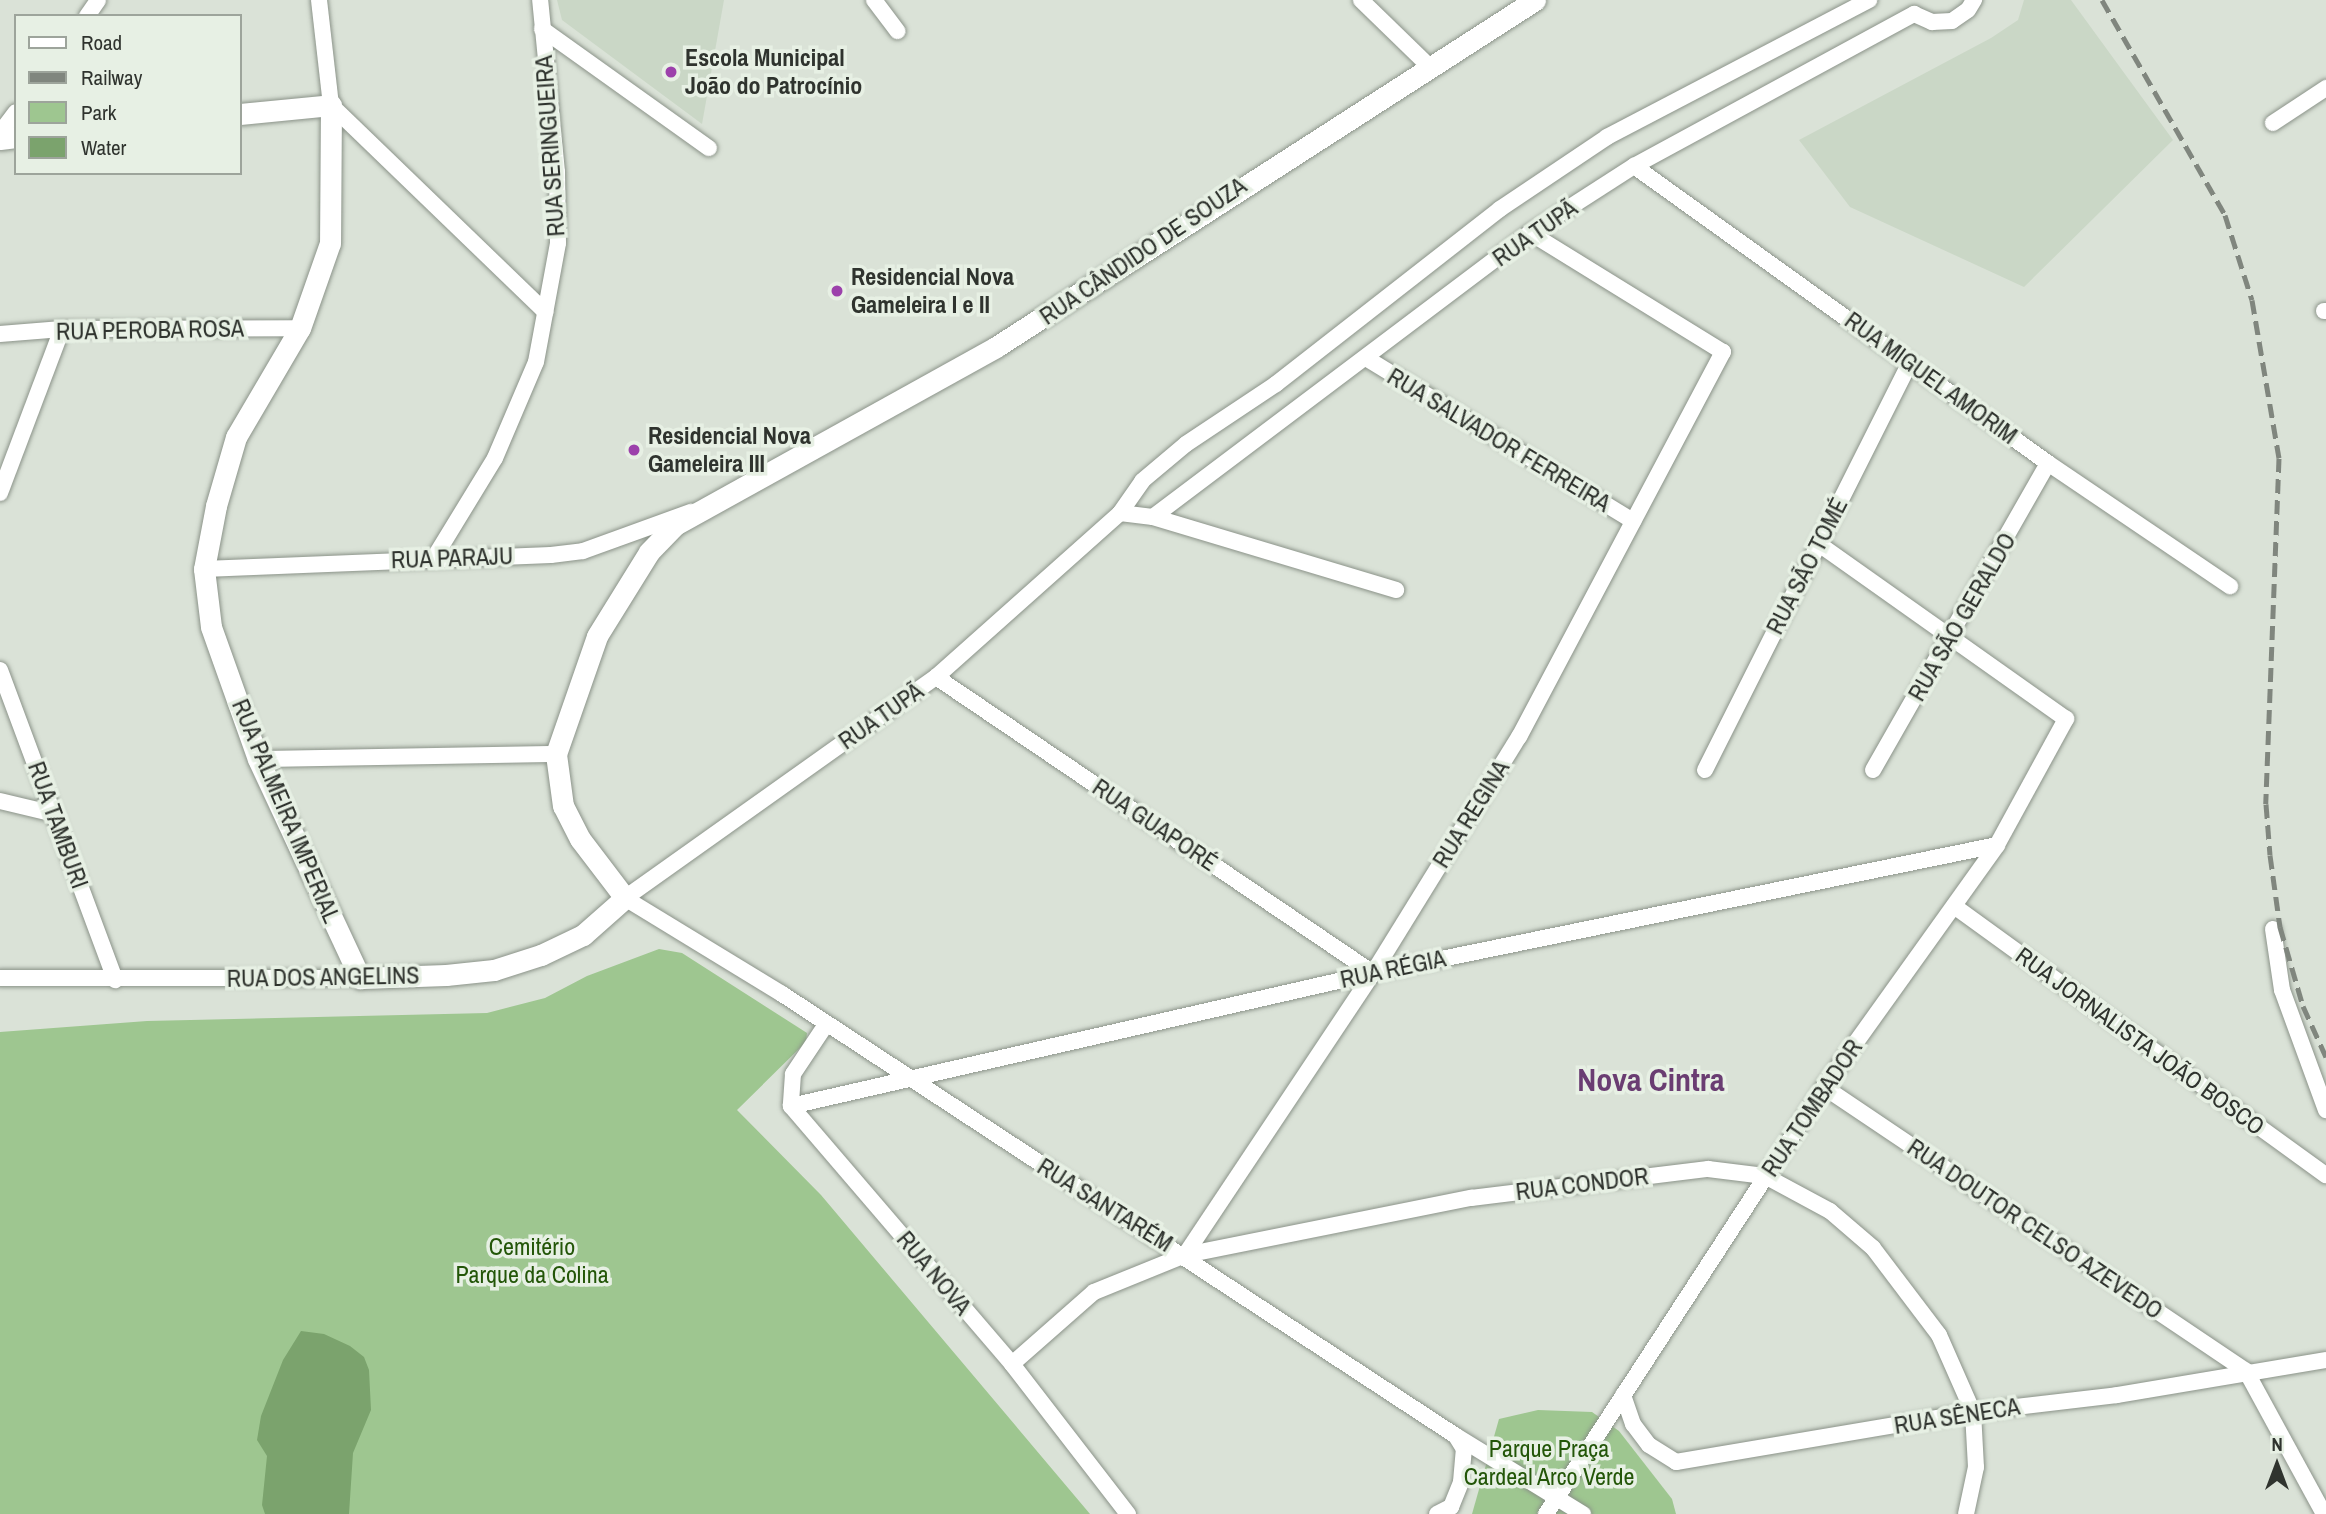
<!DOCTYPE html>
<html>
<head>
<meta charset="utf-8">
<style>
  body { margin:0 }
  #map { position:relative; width:2326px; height:1514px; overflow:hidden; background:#dae2d7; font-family:"Archivo Narrow",sans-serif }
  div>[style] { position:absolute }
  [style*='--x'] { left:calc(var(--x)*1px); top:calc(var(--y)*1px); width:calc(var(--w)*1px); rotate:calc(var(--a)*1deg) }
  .built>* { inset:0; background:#cad7c6 }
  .green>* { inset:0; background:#9ec690 }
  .water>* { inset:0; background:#7ba36d }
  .roads { filter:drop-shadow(0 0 2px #8b9389) drop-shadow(0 0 2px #8b9389) }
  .minor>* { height:16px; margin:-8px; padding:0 8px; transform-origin:8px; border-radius:8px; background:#fff }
  .tertiary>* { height:21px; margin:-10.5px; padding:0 10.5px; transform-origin:10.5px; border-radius:10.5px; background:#fff }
  .rail>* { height:5px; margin-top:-2.5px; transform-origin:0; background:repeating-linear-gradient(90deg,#80867e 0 14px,transparent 0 21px) }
  .dots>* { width:19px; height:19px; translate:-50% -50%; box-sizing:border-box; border:4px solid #e7f0e4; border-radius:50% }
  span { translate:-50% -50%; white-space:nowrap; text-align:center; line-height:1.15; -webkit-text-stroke:7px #e7f0e4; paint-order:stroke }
  .poi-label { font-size:24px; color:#2f332e; font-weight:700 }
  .left { translate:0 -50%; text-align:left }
  .street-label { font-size:24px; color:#2f332e }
  .park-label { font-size:24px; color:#235608 }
  .district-label { font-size:32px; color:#6a3d72; font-weight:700 }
  .legend { position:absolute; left:14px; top:14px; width:228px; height:161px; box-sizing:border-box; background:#e7f0e4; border:2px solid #9da49b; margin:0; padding:9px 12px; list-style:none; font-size:21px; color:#2f332e }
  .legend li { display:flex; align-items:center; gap:14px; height:35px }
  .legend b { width:35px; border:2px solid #9da49b }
  .north { position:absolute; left:2242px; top:1430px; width:70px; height:70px; -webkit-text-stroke:5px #e7f0e4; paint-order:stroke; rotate:0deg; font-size:19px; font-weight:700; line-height:28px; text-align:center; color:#2f332e }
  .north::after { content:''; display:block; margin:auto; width:24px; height:32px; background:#2f332e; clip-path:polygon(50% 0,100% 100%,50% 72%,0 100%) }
</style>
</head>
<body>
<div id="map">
  <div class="built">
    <div style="clip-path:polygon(557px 0,724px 0,702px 124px,562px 20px)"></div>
    <div style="clip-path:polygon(2024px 0,2071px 0,2173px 140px,2024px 287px,1850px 207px,1799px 140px,1991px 38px,2018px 20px)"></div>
  </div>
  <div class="green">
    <div style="clip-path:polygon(659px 949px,682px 953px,807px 1033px,806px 1042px,737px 1110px,821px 1195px,1090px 1514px,0 1514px,0 1032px,147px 1021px,487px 1013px,545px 998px,587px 976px)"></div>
    <div style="clip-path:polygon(1538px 1410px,1592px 1412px,1619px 1431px,1672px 1499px,1676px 1514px,1472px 1514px,1499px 1419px)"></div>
  </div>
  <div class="water">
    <div style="clip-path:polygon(301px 1331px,324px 1334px,350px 1346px,364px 1357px,369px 1370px,371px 1410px,353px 1453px,349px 1514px,265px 1514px,262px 1505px,267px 1456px,257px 1440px,261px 1416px,283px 1360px)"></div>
  </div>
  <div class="roads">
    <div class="minor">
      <div style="--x:319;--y:0;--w:106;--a:83.5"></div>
      <div style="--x:331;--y:105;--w:298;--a:44"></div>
      <div style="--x:874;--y:0;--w:39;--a:53"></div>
      <div style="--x:1361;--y:0;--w:96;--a:44.2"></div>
      <div style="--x:87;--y:16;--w:19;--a:-55"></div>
      <div style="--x:542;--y:29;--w:205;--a:35.5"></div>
      <div style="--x:2273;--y:123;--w:64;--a:-33.4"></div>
      <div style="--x:0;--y:133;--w:26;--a:-53"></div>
      <div style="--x:1634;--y:166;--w:510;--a:35.66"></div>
      <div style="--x:2048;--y:463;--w:220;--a:34.1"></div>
      <div style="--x:2324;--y:311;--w:2;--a:0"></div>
      <div style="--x:0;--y:334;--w:62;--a:-4.6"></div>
      <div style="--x:62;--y:329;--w:238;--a:-0.2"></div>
      <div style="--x:1366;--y:358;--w:313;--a:31.4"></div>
      <div style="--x:0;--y:493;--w:175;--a:-69.3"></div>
      <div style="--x:1120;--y:513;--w:33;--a:7"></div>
      <div style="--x:1153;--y:517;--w:472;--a:-37"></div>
      <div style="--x:1530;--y:233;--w:124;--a:-32.8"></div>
      <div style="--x:1634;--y:166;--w:319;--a:-28.5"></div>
      <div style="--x:1914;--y:14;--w:20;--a:24"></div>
      <div style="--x:1932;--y:22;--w:20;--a:-3"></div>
      <div style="--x:1952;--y:21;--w:19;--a:-35"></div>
      <div style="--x:1968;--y:10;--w:12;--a:-59"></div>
      <div style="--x:1153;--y:517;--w:254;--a:16.7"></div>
      <div style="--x:434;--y:558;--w:117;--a:-58.6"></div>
      <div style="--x:495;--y:458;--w:104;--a:-66.9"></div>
      <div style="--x:536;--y:362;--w:121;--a:-79.5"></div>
      <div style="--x:558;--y:243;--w:71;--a:-90.8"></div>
      <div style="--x:557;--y:172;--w:173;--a:-95.6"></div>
      <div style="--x:204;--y:569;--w:347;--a:-2.3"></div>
      <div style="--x:551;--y:555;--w:32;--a:-7"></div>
      <div style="--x:583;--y:551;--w:115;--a:-19.9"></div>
      <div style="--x:0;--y:670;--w:331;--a:69.6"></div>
      <div style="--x:936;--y:677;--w:528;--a:34.11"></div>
      <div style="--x:258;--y:759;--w:298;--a:-1"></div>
      <div style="--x:1705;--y:770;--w:456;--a:-63.3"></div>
      <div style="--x:1873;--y:770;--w:353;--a:-60.3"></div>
      <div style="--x:0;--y:801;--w:56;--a:13.5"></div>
      <div style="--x:1954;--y:906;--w:459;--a:35.9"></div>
      <div style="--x:2273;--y:929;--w:62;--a:81.6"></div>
      <div style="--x:2282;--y:990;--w:128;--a:69.9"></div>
      <div style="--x:0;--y:978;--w:360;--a:0"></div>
      <div style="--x:825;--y:1026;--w:58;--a:123.7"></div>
      <div style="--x:793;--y:1074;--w:32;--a:94"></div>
      <div style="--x:791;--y:1106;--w:340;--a:49.4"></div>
      <div style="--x:1012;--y:1364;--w:190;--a:52.3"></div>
      <div style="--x:1824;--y:1087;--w:509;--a:33.94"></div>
      <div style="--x:2246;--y:1371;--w:163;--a:61.4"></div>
      <div style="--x:791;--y:1106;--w:597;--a:-12.87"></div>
      <div style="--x:1373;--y:973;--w:637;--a:-11.59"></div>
      <div style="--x:1185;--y:1255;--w:339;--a:-56.3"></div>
      <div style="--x:1373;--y:973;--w:278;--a:-58.3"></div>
      <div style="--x:1519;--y:737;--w:436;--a:-62.1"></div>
      <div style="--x:1723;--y:352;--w:227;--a:-148.3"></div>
      <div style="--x:1012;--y:1364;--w:109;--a:-41.3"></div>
      <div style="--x:1094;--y:1292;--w:98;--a:-22.1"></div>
      <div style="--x:1185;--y:1255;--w:292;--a:-11.3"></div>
      <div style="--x:1471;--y:1198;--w:239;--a:-7"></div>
      <div style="--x:1708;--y:1169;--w:57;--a:7"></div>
      <div style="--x:1765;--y:1176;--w:74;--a:28.3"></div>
      <div style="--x:1830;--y:1211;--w:57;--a:40.7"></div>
      <div style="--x:1873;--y:1248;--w:109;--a:52.8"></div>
      <div style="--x:1939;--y:1335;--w:84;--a:66.2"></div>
      <div style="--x:1973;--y:1412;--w:55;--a:86.9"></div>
      <div style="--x:1976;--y:1467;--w:48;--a:102"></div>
      <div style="--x:1623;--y:1395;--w:31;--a:71"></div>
      <div style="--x:1633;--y:1424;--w:26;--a:53"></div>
      <div style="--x:1649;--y:1445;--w:32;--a:32"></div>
      <div style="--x:1676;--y:1462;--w:301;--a:-9.6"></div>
      <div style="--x:1973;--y:1412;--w:145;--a:-6.7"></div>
      <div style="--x:2117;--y:1395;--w:212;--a:-9.5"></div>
      <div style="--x:1437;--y:1514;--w:16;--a:-27"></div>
      <div style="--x:1451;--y:1507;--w:27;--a:-68"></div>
      <div style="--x:1461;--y:1482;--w:33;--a:-85"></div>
      <div style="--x:1464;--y:1449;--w:15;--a:-122"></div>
      <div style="--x:1546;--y:1514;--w:510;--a:-56.93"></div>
      <div style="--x:1824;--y:1087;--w:297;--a:-54.4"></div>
      <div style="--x:1997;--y:845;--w:144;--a:-61.3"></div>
      <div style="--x:2066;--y:719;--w:303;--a:-144.7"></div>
      <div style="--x:1583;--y:1514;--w:149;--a:-148.4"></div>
      <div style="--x:1456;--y:1436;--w:806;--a:-146.74"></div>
      <div style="--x:782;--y:994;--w:184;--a:-148.6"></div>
      <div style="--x:625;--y:898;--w:382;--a:-35.4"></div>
      <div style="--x:936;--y:677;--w:246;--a:-41.7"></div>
      <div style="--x:1120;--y:513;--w:39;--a:-55"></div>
      <div style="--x:1142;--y:481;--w:57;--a:-40.1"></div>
      <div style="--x:1186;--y:444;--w:108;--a:-33.7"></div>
      <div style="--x:1276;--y:384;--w:284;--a:-38"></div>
      <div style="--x:1500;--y:209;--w:129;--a:-33.9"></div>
      <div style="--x:1607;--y:137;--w:296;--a:-27.6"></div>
    </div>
    <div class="tertiary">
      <div style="--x:240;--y:114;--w:91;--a:-5.6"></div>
      <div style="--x:331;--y:105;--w:138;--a:90.4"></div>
      <div style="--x:330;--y:243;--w:90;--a:109.4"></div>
      <div style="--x:300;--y:328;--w:126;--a:120.4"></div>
      <div style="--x:236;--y:437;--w:72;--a:106.2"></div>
      <div style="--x:216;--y:506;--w:64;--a:100.8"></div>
      <div style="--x:204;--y:569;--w:58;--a:83.1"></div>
      <div style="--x:211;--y:627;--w:140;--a:70.4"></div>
      <div style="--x:258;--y:759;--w:242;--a:65"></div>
      <div style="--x:360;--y:978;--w:86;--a:-2"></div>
      <div style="--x:446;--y:975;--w:48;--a:-5.9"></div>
      <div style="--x:494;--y:970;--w:49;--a:-17.7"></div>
      <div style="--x:541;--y:955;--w:47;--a:-25.5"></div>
      <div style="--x:583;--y:935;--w:56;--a:-41.4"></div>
      <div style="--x:625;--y:898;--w:74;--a:-127.3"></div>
      <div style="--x:580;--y:839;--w:37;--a:-117"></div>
      <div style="--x:563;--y:806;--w:52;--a:-97.7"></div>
      <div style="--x:556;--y:754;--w:125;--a:-70.8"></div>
      <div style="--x:597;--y:636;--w:99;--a:-58.2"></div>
      <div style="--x:649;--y:552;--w:37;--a:-46"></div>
      <div style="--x:675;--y:525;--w:367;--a:-29"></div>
      <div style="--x:996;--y:347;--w:641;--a:-32.77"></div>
      <div style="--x:0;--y:139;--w:16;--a:-7"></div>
    </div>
  </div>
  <div class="rail">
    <div style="--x:2102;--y:0;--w:248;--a:60.2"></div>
    <div style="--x:2225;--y:215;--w:89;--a:72.4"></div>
    <div style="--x:2252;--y:300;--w:160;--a:80.3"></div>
    <div style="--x:2279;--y:458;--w:346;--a:92.2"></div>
    <div style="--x:2266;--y:804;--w:51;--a:85.5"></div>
    <div style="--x:2270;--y:855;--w:73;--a:82.1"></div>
    <div style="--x:2280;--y:927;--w:82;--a:73.8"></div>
    <div style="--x:2303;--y:1006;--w:56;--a:65.7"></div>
  </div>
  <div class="dots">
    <div style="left:671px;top:72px;background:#9c41ab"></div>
    <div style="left:837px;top:291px;background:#9c41ab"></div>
    <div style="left:634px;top:450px;background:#9c41ab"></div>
  </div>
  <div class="poi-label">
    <span class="left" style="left:685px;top:72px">Escola Municipal<br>João do Patrocínio</span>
    <span class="left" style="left:851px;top:291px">Residencial Nova<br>Gameleira I e II</span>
    <span class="left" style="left:648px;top:450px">Residencial Nova<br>Gameleira III</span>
  </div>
  <div class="street-label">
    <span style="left:550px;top:146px;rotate:-94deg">RUA SERINGUEIRA</span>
    <span style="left:1535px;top:233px;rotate:-35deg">RUA TUPÃ</span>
    <span style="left:1143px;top:251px;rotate:-34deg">RUA CÂNDIDO DE SOUZA</span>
    <span style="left:150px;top:330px;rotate:-1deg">RUA PEROBA ROSA</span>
    <span style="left:1931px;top:378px;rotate:36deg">RUA MIGUEL AMORIM</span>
    <span style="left:1499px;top:440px;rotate:31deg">RUA SALVADOR FERREIRA</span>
    <span style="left:452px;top:558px;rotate:-2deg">RUA PARAJU</span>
    <span style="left:1807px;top:566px;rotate:-63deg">RUA SÃO TOMÉ</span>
    <span style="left:1962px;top:617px;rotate:-60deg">RUA SÃO GERALDO</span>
    <span style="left:881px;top:716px;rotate:-35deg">RUA TUPÃ</span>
    <span style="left:286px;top:811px;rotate:67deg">RUA PALMEIRA IMPERIAL</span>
    <span style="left:1471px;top:814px;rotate:-58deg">RUA REGINA</span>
    <span style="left:58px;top:825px;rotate:70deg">RUA TAMBURI</span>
    <span style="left:1155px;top:825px;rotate:34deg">RUA GUAPORÉ</span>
    <span style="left:1393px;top:969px;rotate:-12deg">RUA RÉGIA</span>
    <span style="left:323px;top:977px;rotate:-1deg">RUA DOS ANGELINS</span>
    <span style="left:2140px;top:1041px;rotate:36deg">RUA JORNALISTA JOÃO BOSCO</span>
    <span style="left:1812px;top:1108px;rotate:-56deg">RUA TOMBADOR</span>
    <span style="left:1582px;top:1184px;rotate:-7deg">RUA CONDOR</span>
    <span style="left:1105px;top:1205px;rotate:32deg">RUA SANTARÉM</span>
    <span style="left:2035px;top:1229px;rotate:34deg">RUA DOUTOR CELSO AZEVEDO</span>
    <span style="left:934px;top:1273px;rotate:50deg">RUA NOVA</span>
    <span style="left:1957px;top:1416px;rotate:-9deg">RUA SÊNECA</span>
  </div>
  <div class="park-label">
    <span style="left:532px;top:1261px">Cemitério<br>Parque da Colina</span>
    <span style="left:1549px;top:1463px">Parque Praça<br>Cardeal Arco Verde</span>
  </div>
  <div class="district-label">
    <span style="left:1651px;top:1080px">Nova Cintra</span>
  </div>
  <ul class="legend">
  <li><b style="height:9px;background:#fff"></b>Road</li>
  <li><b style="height:9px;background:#80867e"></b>Railway</li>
  <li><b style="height:19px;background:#9ec690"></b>Park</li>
  <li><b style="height:19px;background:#7ba36d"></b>Water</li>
  </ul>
  <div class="north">N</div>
</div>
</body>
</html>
